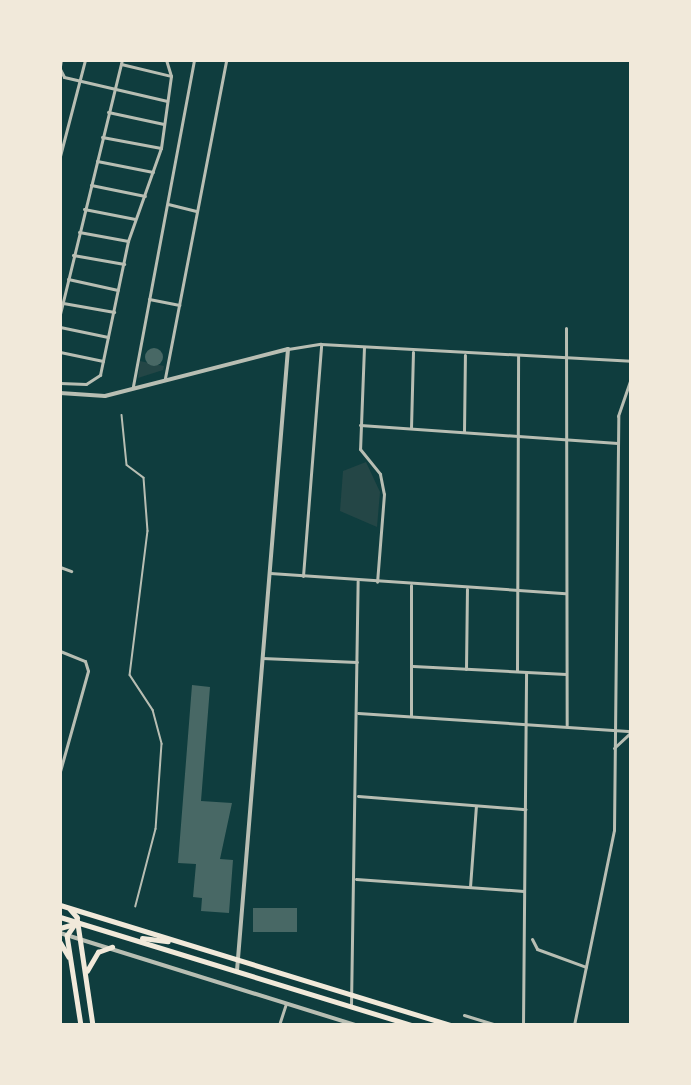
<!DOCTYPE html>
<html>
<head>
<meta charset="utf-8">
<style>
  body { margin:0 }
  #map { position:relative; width:691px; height:1085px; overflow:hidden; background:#0f3d3e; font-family:"Roboto Serif",serif }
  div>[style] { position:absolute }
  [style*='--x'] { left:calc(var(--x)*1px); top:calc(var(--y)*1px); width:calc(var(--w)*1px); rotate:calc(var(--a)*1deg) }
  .green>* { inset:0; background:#244646 }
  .building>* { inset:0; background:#486865; transform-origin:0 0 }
  .round { border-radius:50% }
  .service>* { height:1.5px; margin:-0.75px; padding:0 0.75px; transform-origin:0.75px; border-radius:0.75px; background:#b8beb3 }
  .minor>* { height:3px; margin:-1.5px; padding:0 1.5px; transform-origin:1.5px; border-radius:1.5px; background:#b8beb3 }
  .tertiary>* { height:4px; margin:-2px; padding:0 2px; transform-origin:2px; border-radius:2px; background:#b8beb3 }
  .secondary>* { height:4.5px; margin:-2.25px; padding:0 2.25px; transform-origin:2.25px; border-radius:2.25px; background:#f1e9da }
  .trunk>* { height:5px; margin:-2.5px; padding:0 2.5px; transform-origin:2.5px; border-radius:2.5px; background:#f1e9da }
  span { translate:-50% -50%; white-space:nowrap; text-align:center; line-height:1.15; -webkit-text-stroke:6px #f1e9da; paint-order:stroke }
  .frame { position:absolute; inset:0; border:62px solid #f1e9da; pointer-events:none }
</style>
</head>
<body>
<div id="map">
  <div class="green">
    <div style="clip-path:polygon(140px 361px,164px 366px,163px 370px,138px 378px)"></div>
    <div style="clip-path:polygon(366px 462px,380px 492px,377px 527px,340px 511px,343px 471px)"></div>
  </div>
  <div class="building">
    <div class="round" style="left:145px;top:348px;width:18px;height:18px"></div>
    <div style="clip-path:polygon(192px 685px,210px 687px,201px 801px,232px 803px,220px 859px,233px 860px,229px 913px,201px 911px,202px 898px,193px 897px,196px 864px,178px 863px)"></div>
    <div style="left:253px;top:908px;width:44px;height:24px"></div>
  </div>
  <div class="service">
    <div style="--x:122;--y:415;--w:50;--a:84.3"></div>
    <div style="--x:127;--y:465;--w:21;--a:37"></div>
    <div style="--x:144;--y:478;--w:53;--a:85.7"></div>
    <div style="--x:148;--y:531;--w:145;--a:97.1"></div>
    <div style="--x:130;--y:675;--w:42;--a:56.7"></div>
    <div style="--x:153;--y:710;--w:35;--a:75"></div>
    <div style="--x:162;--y:744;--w:85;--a:94"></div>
    <div style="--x:156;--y:829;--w:80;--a:104.6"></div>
  </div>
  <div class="minor">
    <div style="--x:121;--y:64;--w:51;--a:13.5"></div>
    <div style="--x:60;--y:66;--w:6;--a:-81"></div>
    <div style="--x:60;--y:69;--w:9;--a:63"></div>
    <div style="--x:64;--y:77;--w:106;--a:13.1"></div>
    <div style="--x:108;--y:112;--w:57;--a:12.1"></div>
    <div style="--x:102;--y:137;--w:60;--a:10.6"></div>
    <div style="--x:60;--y:156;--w:99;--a:-75.4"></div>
    <div style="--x:97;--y:161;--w:57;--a:11.1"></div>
    <div style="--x:91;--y:185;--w:55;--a:11.5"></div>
    <div style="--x:168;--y:204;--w:29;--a:14"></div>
    <div style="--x:84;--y:209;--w:52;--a:11.1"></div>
    <div style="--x:79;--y:232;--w:50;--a:10.4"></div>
    <div style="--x:73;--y:255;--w:52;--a:10"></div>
    <div style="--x:68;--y:279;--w:51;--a:12.4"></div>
    <div style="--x:149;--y:299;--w:31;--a:11"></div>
    <div style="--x:63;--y:303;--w:52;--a:10"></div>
    <div style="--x:60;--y:314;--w:261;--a:-76.3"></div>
    <div style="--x:60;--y:327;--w:49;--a:11.8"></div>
    <div style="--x:566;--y:328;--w:397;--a:89.9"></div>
    <div style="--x:364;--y:347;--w:102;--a:92.2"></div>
    <div style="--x:360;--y:449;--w:32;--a:51"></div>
    <div style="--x:380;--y:474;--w:20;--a:79"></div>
    <div style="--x:384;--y:494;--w:88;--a:94.5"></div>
    <div style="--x:288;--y:349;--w:33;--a:-9"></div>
    <div style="--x:321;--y:344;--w:310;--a:3.1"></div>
    <div style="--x:60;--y:352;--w:44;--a:11.8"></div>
    <div style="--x:165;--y:378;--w:324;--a:-79.1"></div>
    <div style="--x:60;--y:383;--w:26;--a:2"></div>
    <div style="--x:86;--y:384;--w:17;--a:-33"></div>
    <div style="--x:100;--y:375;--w:137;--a:-78.2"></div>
    <div style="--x:128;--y:241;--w:99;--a:-70.5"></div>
    <div style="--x:161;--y:148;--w:73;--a:-82.1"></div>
    <div style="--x:171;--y:76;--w:17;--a:-107"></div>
    <div style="--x:133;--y:386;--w:332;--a:-79.4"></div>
    <div style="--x:360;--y:425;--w:258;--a:4"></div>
    <div style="--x:411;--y:428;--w:76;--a:-88.5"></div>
    <div style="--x:464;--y:432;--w:77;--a:-89.3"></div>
    <div style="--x:60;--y:480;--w:17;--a:90"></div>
    <div style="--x:60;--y:567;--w:12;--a:20"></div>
    <div style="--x:270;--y:573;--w:296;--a:3.9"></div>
    <div style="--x:303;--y:576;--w:232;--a:-85.5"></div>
    <div style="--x:60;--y:651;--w:27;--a:22"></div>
    <div style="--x:85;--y:661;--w:10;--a:73"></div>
    <div style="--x:88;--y:671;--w:104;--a:105.6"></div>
    <div style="--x:262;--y:658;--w:95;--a:2.4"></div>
    <div style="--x:413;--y:666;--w:153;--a:3"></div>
    <div style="--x:466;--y:669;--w:80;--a:-89.3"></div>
    <div style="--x:517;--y:671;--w:315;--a:-89.8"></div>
    <div style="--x:358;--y:713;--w:274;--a:3.8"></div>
    <div style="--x:411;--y:715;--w:130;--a:-90"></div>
    <div style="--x:614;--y:748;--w:23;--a:-43"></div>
    <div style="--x:358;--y:796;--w:168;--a:4.5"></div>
    <div style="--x:356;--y:879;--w:168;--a:4.1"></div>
    <div style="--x:470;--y:887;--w:81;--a:-85.8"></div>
    <div style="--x:532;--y:939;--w:11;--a:63"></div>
    <div style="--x:537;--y:949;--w:52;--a:20.2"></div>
    <div style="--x:351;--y:1005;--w:424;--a:-89.1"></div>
    <div style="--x:464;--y:1015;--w:34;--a:17"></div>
    <div style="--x:279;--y:1025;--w:23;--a:-72"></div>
    <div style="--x:523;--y:1025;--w:353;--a:-89.5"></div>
    <div style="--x:574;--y:1025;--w:199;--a:-78.4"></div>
    <div style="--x:614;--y:830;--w:414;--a:-89.4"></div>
    <div style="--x:618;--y:416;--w:40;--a:-71.1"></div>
  </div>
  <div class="tertiary">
    <div style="--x:60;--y:393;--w:45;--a:3.8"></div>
    <div style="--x:105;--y:396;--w:189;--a:-14.4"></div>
    <div style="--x:288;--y:349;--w:624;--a:94.69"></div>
    <div style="--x:60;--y:933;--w:309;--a:17.3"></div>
  </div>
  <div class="secondary">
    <div style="--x:70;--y:909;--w:11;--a:49"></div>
    <div style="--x:77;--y:917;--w:109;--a:81.6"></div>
    <div style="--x:67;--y:935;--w:91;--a:81.2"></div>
    <div style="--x:60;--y:942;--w:17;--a:59"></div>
    <div style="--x:87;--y:971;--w:22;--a:-60"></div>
    <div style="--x:98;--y:952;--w:15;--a:-20"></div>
  </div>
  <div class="trunk">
    <div style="--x:60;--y:905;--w:408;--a:17.1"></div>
    <div style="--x:60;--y:917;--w:367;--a:17.1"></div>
    <div style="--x:60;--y:928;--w:19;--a:-16"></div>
    <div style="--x:67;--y:935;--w:12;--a:-55"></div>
    <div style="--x:142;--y:938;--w:26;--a:7"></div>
  </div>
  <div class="frame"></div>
</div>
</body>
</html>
